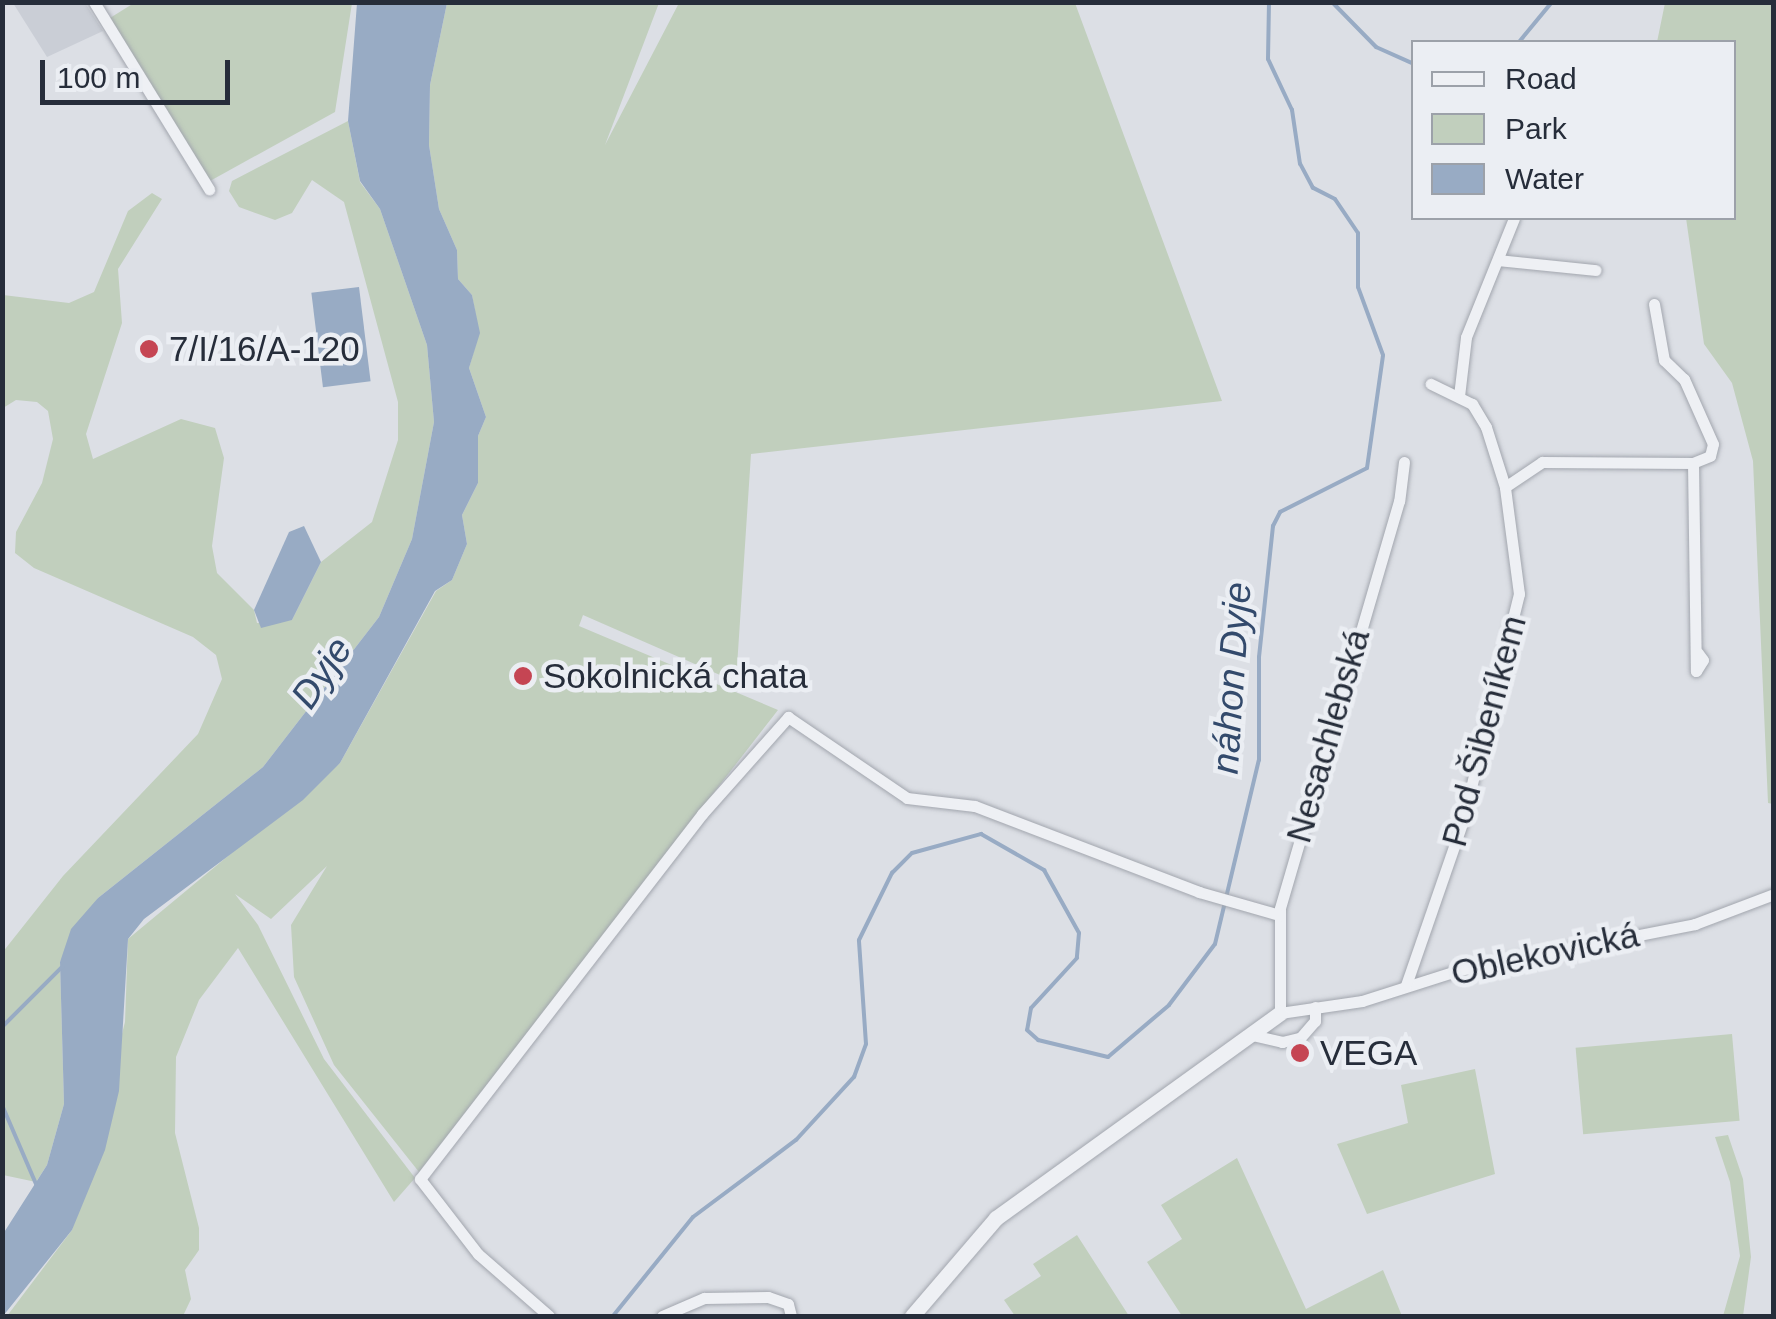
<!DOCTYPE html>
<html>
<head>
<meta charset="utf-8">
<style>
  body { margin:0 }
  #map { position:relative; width:1776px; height:1319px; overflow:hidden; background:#dcdfe5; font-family:Helvetica,sans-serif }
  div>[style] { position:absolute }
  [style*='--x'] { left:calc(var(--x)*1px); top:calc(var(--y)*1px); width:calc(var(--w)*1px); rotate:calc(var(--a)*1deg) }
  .built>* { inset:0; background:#caced6 }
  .green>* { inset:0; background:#c1cfbd; transform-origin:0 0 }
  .water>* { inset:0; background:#98abc4; transform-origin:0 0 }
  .stream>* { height:4px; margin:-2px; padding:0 2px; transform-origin:2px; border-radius:2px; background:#98abc4 }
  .roads { filter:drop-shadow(0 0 2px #a2a6ae) drop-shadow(0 0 2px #a2a6ae) }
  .minor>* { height:11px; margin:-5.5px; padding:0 5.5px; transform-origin:5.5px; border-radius:5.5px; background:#eef0f4 }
  .tertiary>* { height:15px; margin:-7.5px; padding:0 7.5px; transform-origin:7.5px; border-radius:7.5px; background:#eef0f4 }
  .dots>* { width:28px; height:28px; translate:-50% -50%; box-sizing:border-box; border:5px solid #ebeef3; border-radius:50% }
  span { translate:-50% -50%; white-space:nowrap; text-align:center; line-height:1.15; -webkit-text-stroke:9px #ebeef3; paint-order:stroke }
  .poi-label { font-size:35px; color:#262d3a }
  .left { translate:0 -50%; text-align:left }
  .street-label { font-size:35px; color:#262d3a }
  .water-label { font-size:38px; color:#334a6c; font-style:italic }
  .frame { position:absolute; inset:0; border:5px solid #262d3a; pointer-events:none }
  .legend { position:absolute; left:1411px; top:40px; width:325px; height:180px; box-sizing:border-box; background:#ebeef3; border:2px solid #9ca1a9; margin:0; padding:12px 18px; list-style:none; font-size:30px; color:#262d3a }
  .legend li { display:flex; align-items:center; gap:20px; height:50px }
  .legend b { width:50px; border:2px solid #9ca1a9 }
  .scale { position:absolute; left:40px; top:60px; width:190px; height:45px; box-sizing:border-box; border:5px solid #262d3a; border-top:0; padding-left:12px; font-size:30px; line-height:35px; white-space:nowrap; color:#262d3a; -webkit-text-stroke:8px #ebeef3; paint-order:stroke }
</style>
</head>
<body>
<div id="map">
  <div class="built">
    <div style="clip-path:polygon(13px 3px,85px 3px,103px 31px,47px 57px)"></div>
  </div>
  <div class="green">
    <div style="clip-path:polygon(134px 3px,352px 3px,335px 112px,210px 181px,110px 18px)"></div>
    <div style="clip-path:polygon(447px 3px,659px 3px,605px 145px,679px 3px,1075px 3px,1222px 401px,751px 454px,736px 682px,583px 615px,579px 626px,778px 710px,419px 1172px,334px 1065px,294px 977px,291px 925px,327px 866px,271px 919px,235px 894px,258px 925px,324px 1059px,415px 1178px,394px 1202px,238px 948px,199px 1000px,176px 1057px,175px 1133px,199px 1228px,199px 1250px,185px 1270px,191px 1299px,183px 1316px,7px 1316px,72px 1230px,125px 1022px,128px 939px,340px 763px,436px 591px,452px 580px,467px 544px,462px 515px,478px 483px,478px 436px,486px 417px,469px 368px,479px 333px,472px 295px,458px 279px,457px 250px,439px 209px,429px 145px,430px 85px)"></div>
    <div style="clip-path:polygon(1665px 3px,1773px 3px,1773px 804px,1768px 803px,1753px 461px,1732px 383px,1704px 344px,1686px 218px,1734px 218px,1734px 42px,1657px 42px)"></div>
    <div style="clip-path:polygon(348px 121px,360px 182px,380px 209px,427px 345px,434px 422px,412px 539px,379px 617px,263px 767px,98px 898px,60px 962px,64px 1104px,47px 1165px,36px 1182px,3px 1175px,2px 953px,63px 876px,198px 734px,222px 679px,216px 655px,193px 637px,34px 568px,15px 553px,16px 532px,42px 483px,53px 439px,48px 411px,37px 402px,16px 400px,3px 408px,3px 295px,69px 303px,94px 292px,128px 211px,152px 193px,162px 199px,118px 269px,122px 323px,86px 434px,93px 459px,181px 419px,215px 428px,224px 458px,212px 546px,217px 573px,254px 610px,257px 623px,292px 620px,321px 562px,372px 522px,398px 440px,398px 402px,344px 202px,312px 180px,292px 213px,275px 220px,239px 207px,229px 191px,232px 181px)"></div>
    <div style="left:1732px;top:1034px;width:87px;height:157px;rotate:85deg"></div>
    <div style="clip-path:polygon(1475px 1069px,1495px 1174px,1367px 1214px,1337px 1144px,1408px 1123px,1401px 1085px)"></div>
    <div style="clip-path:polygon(1728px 1135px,1743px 1179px,1751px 1257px,1743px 1316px,1723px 1316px,1740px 1256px,1730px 1182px,1715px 1137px)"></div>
    <div style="clip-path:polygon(1237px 1158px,1306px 1309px,1383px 1270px,1402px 1316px,1182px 1316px,1147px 1262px,1182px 1239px,1161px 1205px)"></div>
    <div style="clip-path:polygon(1077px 1235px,1129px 1316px,1015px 1316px,1004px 1300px,1041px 1276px,1033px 1264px)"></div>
  </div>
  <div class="water">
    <div style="clip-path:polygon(357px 3px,447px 3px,430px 85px,429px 145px,439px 209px,457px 250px,458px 279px,472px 295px,480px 333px,469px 368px,486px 417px,478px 436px,478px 483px,462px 515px,467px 544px,452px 580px,435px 591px,340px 763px,303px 800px,144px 919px,128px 939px,119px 1091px,105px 1150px,72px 1230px,3px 1316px,3px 1234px,47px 1165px,64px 1104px,60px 962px,71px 929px,98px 898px,263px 767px,379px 617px,412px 539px,434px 422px,427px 345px,380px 209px,360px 181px,348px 121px)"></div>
    <div style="left:359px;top:287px;width:95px;height:48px;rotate:83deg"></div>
    <div style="clip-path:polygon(304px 526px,321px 562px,292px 620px,261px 628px,254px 610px,289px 532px)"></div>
  </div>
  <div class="stream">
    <div style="--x:1332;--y:2;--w:63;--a:45.6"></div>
    <div style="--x:1376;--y:47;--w:42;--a:24.1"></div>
    <div style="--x:1519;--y:42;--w:52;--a:-50.5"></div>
    <div style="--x:2;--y:1027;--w:85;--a:-45"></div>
    <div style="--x:2;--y:1105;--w:86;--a:66.7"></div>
    <div style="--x:613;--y:1316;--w:127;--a:-51.1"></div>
    <div style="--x:693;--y:1217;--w:129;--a:-36.8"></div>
    <div style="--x:796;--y:1140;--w:86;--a:-47.4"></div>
    <div style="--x:854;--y:1077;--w:35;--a:-70"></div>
    <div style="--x:866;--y:1044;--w:104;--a:-93.9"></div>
    <div style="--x:859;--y:940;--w:75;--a:-63.8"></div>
    <div style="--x:892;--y:873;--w:28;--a:-45"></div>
    <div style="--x:912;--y:853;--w:72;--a:-15.4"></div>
    <div style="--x:981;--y:834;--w:73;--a:29.7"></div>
    <div style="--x:1044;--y:870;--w:72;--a:60.9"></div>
    <div style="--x:1079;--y:933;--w:25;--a:95"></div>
    <div style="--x:1077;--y:958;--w:68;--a:132.6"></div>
    <div style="--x:1031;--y:1008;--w:22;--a:100"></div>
    <div style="--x:1027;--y:1030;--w:15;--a:42"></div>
    <div style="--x:1038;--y:1040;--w:72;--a:13.7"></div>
    <div style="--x:1108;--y:1057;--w:80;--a:-40.4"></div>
    <div style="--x:1169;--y:1005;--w:76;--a:-53"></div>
    <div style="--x:1215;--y:944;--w:189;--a:-76.6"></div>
    <div style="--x:1259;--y:760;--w:103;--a:-90"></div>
    <div style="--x:1259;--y:657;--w:132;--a:-83.9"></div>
    <div style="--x:1273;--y:526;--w:16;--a:-63"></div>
    <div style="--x:1280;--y:512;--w:97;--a:-26.8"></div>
    <div style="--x:1367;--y:468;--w:114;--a:-81.9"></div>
    <div style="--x:1383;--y:355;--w:72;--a:-110.2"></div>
    <div style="--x:1358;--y:287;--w:54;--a:-90"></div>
    <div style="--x:1358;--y:233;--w:41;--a:-124.1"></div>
    <div style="--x:1335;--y:199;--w:25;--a:-153"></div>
    <div style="--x:1313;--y:188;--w:27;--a:-118"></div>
    <div style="--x:1300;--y:164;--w:55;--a:-98.4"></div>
    <div style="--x:1292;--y:110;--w:56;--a:-115.2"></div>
    <div style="--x:1268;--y:59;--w:57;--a:-89"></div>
  </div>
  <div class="roads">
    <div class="minor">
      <div style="--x:94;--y:2;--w:220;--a:58.4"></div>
      <div style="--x:1498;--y:260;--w:98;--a:5.9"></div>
      <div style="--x:1654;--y:304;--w:57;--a:79.9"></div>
      <div style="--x:1664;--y:360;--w:28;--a:44"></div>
      <div style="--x:1684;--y:379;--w:71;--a:66"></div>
      <div style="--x:1713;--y:444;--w:12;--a:104"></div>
      <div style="--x:1710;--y:456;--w:18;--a:158"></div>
      <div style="--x:1459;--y:396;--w:59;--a:-83.2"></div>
      <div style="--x:1466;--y:337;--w:128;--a:-68"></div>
      <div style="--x:1404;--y:462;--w:39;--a:97"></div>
      <div style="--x:1399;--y:501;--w:425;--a:106.3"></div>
      <div style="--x:1280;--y:909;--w:104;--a:90"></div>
      <div style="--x:1280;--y:1013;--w:83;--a:-8.3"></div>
      <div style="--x:1362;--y:1001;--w:102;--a:-17.7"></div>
      <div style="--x:1459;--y:970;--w:240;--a:-11"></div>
      <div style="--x:1695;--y:924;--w:85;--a:-20.8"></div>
      <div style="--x:1505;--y:487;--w:45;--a:-34"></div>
      <div style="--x:1542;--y:462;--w:151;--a:0.4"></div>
      <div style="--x:1693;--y:463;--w:208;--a:89.2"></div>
      <div style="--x:1696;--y:671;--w:13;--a:-58"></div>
      <div style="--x:1703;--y:660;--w:9;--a:-126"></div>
      <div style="--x:1406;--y:985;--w:175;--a:-70.9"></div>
      <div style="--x:1463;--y:820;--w:233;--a:-76.1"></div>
      <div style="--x:1519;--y:594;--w:108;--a:-97.5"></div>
      <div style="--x:1505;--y:487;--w:63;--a:-107.6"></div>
      <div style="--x:1486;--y:427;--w:27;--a:-121"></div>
      <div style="--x:1472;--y:404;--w:46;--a:-154"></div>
      <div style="--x:1252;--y:1035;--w:31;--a:13"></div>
      <div style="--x:1282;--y:1042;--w:18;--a:-13"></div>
      <div style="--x:1300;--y:1038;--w:23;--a:-49"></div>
      <div style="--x:1315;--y:1021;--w:14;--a:-90"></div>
      <div style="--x:549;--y:1316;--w:94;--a:-138.9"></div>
      <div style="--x:478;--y:1254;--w:95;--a:-127.7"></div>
      <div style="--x:420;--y:1179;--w:461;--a:-52.3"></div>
      <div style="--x:702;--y:814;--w:130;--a:-48.4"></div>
      <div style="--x:788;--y:717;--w:144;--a:34.2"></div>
      <div style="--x:907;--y:798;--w:68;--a:6.7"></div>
      <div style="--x:975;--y:806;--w:240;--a:21"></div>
      <div style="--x:1199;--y:892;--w:83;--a:16"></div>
      <div style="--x:662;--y:1316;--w:46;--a:-23.2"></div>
      <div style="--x:704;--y:1298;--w:64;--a:-0.9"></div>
      <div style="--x:768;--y:1297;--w:21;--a:19"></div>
      <div style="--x:788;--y:1304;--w:12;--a:76"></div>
    </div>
    <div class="tertiary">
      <div style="--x:912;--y:1316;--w:129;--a:-49.4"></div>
      <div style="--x:996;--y:1218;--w:350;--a:-35.8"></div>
    </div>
  </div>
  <div class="dots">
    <div style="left:149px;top:349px;background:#c54553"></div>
    <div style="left:523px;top:676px;background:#c54553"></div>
    <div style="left:1300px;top:1053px;background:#c54553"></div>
  </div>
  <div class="poi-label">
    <span class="left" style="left:169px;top:349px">7/I/16/A-120</span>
    <span class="left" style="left:543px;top:676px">Sokolnická chata</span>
    <span class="left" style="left:1320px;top:1053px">VEGA</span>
  </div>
  <div class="street-label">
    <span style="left:1484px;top:731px;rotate:-75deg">Pod Šibeníkem</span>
    <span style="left:1328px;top:736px;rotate:-74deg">Nesachlebská</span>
    <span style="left:1545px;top:954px;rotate:-12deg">Oblekovická</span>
  </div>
  <div class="water-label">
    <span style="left:322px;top:673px;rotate:-56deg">Dyje</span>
    <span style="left:1232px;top:678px;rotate:-86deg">náhon Dyje</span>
  </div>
  <div class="frame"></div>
  <ul class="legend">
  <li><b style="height:12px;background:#eef0f4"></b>Road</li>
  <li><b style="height:28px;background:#c1cfbd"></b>Park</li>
  <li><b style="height:28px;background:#98abc4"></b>Water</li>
  </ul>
  <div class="scale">100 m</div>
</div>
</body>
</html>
